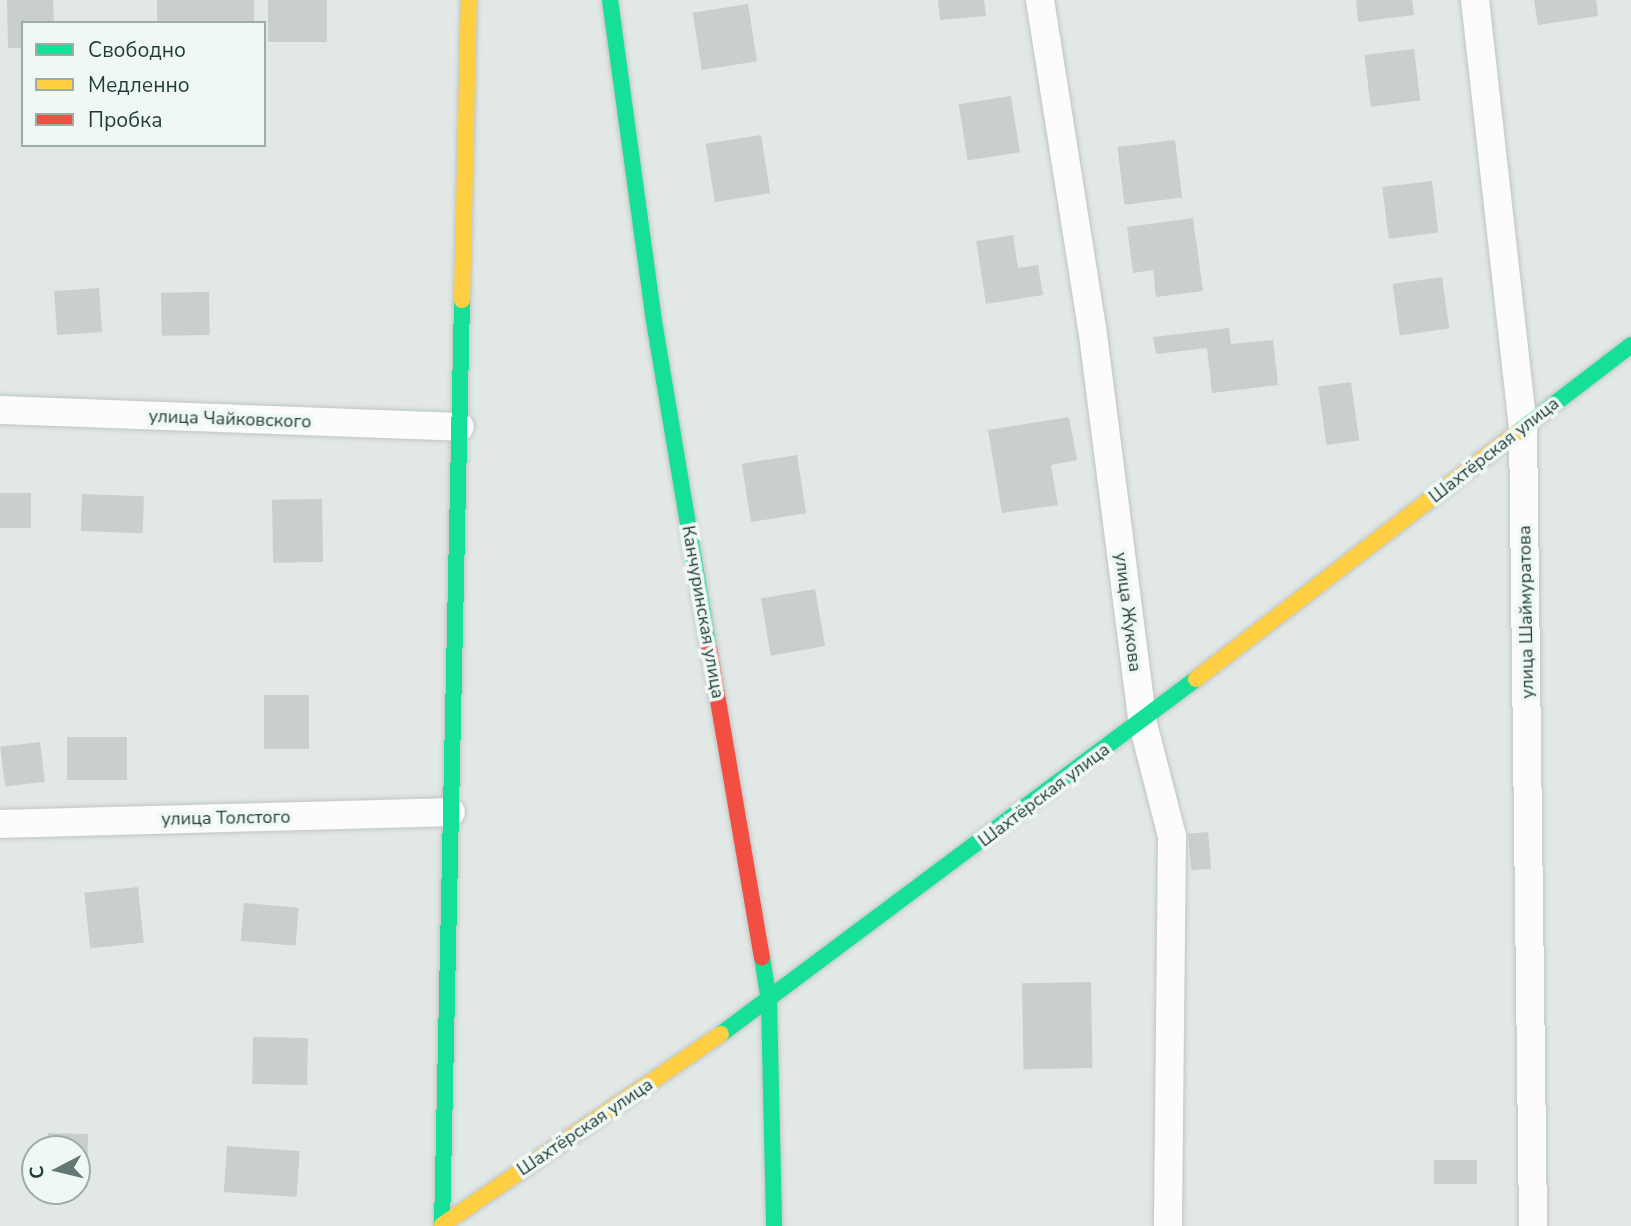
<!DOCTYPE html>
<html>
<head>
<meta charset="utf-8">
<style>
  body { margin:0 }
  #map { position:relative; width:1631px; height:1226px; overflow:hidden; background:#e2e8e6; font-family:"Nunito Sans",sans-serif }
  div>[style] { position:absolute }
  [style*='--x'] { left:calc(var(--x)*1px); top:calc(var(--y)*1px); width:calc(var(--w)*1px); rotate:calc(var(--a)*1deg) }
  .building>* { inset:0; background:#c9cfcd; transform-origin:0 0 }
  .roads { filter:drop-shadow(0 0 2px #bfc5c3) drop-shadow(0 0 2px #bfc5c3) }
  .street>* { height:28px; margin:-14px; padding:0 14px; transform-origin:14px; border-radius:14px; background:#fbfcfb }
  .fast>* { height:16px; margin:-8px; padding:0 8px; transform-origin:8px; border-radius:8px; background:#16e098 }
  .slow>* { height:16px; margin:-8px; padding:0 8px; transform-origin:8px; border-radius:8px; background:#ffcf43 }
  .jam>* { height:16px; margin:-8px; padding:0 8px; transform-origin:8px; border-radius:8px; background:#f24e42 }
  span { translate:-50% -50%; white-space:nowrap; text-align:center; line-height:1.15; -webkit-text-stroke:7px #f0f8f4; paint-order:stroke }
  .street-label { font-size:18px; color:#1f3c37 }
  .legend { position:absolute; left:21px; top:21px; width:245px; height:126px; box-sizing:border-box; background:#f0f8f4; border:2px solid #9cada8; margin:0; padding:9px 12px; list-style:none; font-size:21px; color:#1f3c37 }
  .legend li { display:flex; align-items:center; gap:14px; height:35px }
  .legend b { width:35px; border:2px solid #9cada8 }
  .north { position:absolute; left:21px; top:1135px; width:70px; height:70px; box-sizing:border-box; background:#f0f8f4; border:2px solid #9cada8; border-radius:50%; rotate:263deg; font-size:19px; font-weight:700; line-height:28px; text-align:center; color:#1f3c37 }
  .north::after { content:''; display:block; margin:auto; width:24px; height:32px; background:#637874; clip-path:polygon(50% 0,100% 100%,50% 72%,0 100%) }
</style>
</head>
<body>
<div id="map">
  <div class="building">
    <div style="clip-path:polygon(7px 0,53px 0,54px 23px,23px 23px,23px 48px,8px 48px)"></div>
    <div style="left:157px;top:0;width:97px;height:23px"></div>
    <div style="left:268px;top:0;width:59px;height:42px"></div>
    <div style="clip-path:polygon(938px 0,984px 0,986px 16px,940px 20px)"></div>
    <div style="clip-path:polygon(1356px 0,1412px 0,1414px 15px,1358px 22px)"></div>
    <div style="clip-path:polygon(1534px 0,1596px 0,1598px 16px,1538px 25px)"></div>
    <div style="left:748px;top:4px;width:58px;height:56px;rotate:81deg"></div>
    <div style="left:1414px;top:49px;width:52px;height:50px;rotate:83deg"></div>
    <div style="left:1011px;top:96px;width:57px;height:53px;rotate:81deg"></div>
    <div style="left:761px;top:135px;width:59px;height:56px;rotate:81deg"></div>
    <div style="left:1175px;top:140px;width:58px;height:58px;rotate:83deg"></div>
    <div style="left:1432px;top:181px;width:52px;height:50px;rotate:83deg"></div>
    <div style="clip-path:polygon(1193px 218px,1203px 291px,1156px 297px,1153px 270px,1133px 273px,1127px 227px)"></div>
    <div style="clip-path:polygon(1013px 235px,1018px 268px,1038px 265px,1043px 295px,986px 304px,976px 241px)"></div>
    <div style="left:1442px;top:277px;width:52px;height:50px;rotate:82deg"></div>
    <div style="left:99px;top:288px;width:44px;height:45px;rotate:86deg"></div>
    <div style="left:209px;top:292px;width:43px;height:48px;rotate:89deg"></div>
    <div style="clip-path:polygon(1229px 328px,1231px 344px,1273px 340px,1278px 385px,1212px 393px,1207px 348px,1156px 354px,1153px 337px)"></div>
    <div style="left:1351px;top:382px;width:59px;height:33px;rotate:82deg"></div>
    <div style="clip-path:polygon(1069px 417px,1077px 460px,1051px 465px,1058px 505px,1002px 513px,988px 430px)"></div>
    <div style="left:797px;top:455px;width:59px;height:56px;rotate:81deg"></div>
    <div style="left:0;top:493px;width:31px;height:35px"></div>
    <div style="left:82px;top:494px;width:62px;height:37px;rotate:2deg"></div>
    <div style="left:322px;top:499px;width:63px;height:50px;rotate:89deg"></div>
    <div style="left:815px;top:589px;width:58px;height:55px;rotate:80deg"></div>
    <div style="left:264px;top:695px;width:45px;height:54px"></div>
    <div style="left:67px;top:737px;width:60px;height:43px"></div>
    <div style="left:40px;top:742px;width:40px;height:40px;rotate:83deg"></div>
    <div style="left:1208px;top:832px;width:37px;height:20px;rotate:85deg"></div>
    <div style="left:138px;top:887px;width:56px;height:54px;rotate:84deg"></div>
    <div style="left:244px;top:903px;width:55px;height:38px;rotate:5deg"></div>
    <div style="left:1091px;top:982px;width:86px;height:69px;rotate:89deg"></div>
    <div style="left:253px;top:1037px;width:55px;height:47px;rotate:1deg"></div>
    <div style="clip-path:polygon(48px 1133px,88px 1134px,87px 1188px,77px 1187px,77px 1149px,48px 1149px)"></div>
    <div style="left:227px;top:1146px;width:73px;height:46px;rotate:4deg"></div>
    <div style="left:1477px;top:1160px;width:24px;height:43px;rotate:90deg"></div>
  </div>
  <div class="roads">
    <div class="street">
      <div style="--x:1040;--y:0;--w:331;--a:81"></div>
      <div style="--x:1092;--y:327;--w:396;--a:82.7"></div>
      <div style="--x:1142;--y:720;--w:120;--a:75.5"></div>
      <div style="--x:1172;--y:836;--w:390;--a:90.6"></div>
      <div style="--x:1475;--y:0;--w:430;--a:83.6"></div>
      <div style="--x:1523;--y:427;--w:799;--a:89.28"></div>
      <div style="--x:0;--y:410;--w:460;--a:2.1"></div>
      <div style="--x:0;--y:824;--w:451;--a:-1.5"></div>
    </div>
    <div class="fast">
      <div style="--x:610;--y:0;--w:318;--a:82.2"></div>
      <div style="--x:653;--y:315;--w:338;--a:80.5"></div>
      <div style="--x:1519;--y:431;--w:141;--a:-37.5"></div>
      <div style="--x:762;--y:957;--w:45;--a:81"></div>
      <div style="--x:769;--y:1001;--w:225;--a:88.7"></div>
      <div style="--x:721;--y:1034;--w:593;--a:-36.77"></div>
      <div style="--x:442;--y:1226;--w:926;--a:-88.76"></div>
    </div>
    <div class="slow">
      <div style="--x:462;--y:300;--w:300;--a:-88.7"></div>
      <div style="--x:1196;--y:679;--w:407;--a:-37.5"></div>
      <div style="--x:442;--y:1225;--w:338;--a:-34.4"></div>
    </div>
    <div class="jam">
      <div style="--x:709;--y:648;--w:314;--a:80.3"></div>
    </div>
  </div>
  <div class="street-label">
    <span style="left:230px;top:419px;rotate:2deg">улица Чайковского</span>
    <span style="left:1494px;top:450px;rotate:-38deg">Шахтёрская улица</span>
    <span style="left:703px;top:612px;rotate:80deg">Канчуринская улица</span>
    <span style="left:1128px;top:612px;rotate:83deg">улица Жукова</span>
    <span style="left:1526px;top:612px;rotate:-91deg">улица Шаймуратова</span>
    <span style="left:1044px;top:795px;rotate:-37deg">Шахтёрская улица</span>
    <span style="left:226px;top:818px;rotate:-1deg">улица Толстого</span>
    <span style="left:585px;top:1127px;rotate:-34deg">Шахтёрская улица</span>
  </div>
  <ul class="legend">
  <li><b style="height:9px;background:#16e098"></b>Свободно</li>
  <li><b style="height:9px;background:#ffcf43"></b>Медленно</li>
  <li><b style="height:9px;background:#f24e42"></b>Пробка</li>
  </ul>
  <div class="north">С</div>
</div>
</body>
</html>
